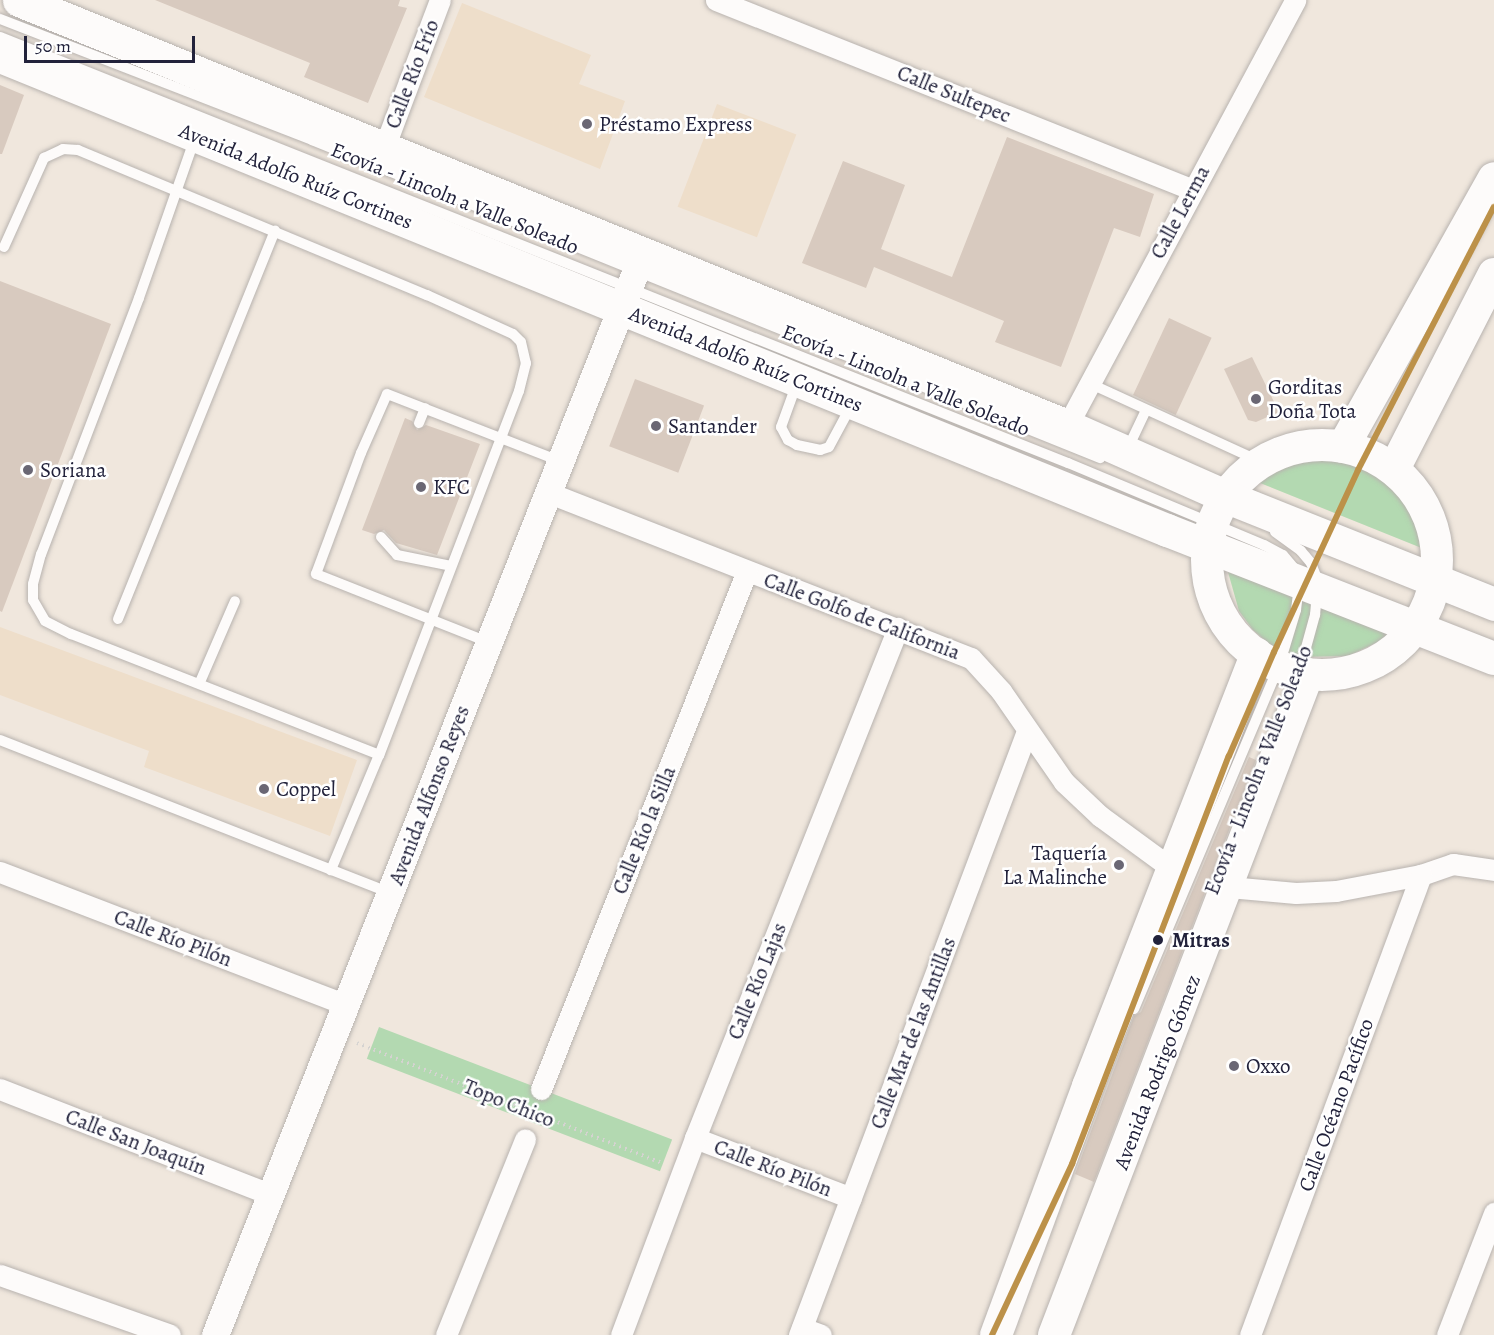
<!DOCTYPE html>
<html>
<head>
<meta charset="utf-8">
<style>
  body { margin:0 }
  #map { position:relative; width:1494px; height:1335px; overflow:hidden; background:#f0e7dd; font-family:Alegreya,serif }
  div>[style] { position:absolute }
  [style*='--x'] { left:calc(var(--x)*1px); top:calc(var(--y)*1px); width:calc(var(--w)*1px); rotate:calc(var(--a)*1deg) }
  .built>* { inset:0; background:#eedeca; transform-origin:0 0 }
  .green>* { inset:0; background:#b3d9b1; transform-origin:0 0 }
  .building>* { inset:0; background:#d8cabf; transform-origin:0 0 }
  .path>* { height:4px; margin-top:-2px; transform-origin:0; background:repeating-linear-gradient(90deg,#d5d3d1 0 1.5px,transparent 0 6px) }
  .roads { filter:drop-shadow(0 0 2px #b8b3af) drop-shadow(0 0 2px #b8b3af) }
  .service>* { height:10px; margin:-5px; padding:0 5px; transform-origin:5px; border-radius:5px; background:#fdfbfa }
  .minor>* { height:21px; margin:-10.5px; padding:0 10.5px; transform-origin:10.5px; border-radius:10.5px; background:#fdfbfa }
  .tertiary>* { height:27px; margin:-13.5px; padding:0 13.5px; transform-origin:13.5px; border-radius:13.5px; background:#fdfbfa }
  .secondary>* { height:32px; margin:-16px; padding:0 16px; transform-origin:16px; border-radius:16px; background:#fdfbfa }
  .secondary>.ring { margin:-16px; padding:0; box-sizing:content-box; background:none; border:32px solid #fdfbfa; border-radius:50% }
  .primary>* { height:33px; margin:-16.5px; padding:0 16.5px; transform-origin:16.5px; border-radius:16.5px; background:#fdfbfa }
  .metro-1>* { height:6px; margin:-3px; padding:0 3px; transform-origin:3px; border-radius:3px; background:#bc9149 }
  .dots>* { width:16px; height:16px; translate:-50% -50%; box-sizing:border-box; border:3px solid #fff; border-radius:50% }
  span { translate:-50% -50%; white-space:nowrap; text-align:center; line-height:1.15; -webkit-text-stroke:5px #fff; paint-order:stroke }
  .street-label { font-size:21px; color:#22223b }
  .poi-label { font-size:21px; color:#22223b }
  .left { translate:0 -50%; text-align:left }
  .right { translate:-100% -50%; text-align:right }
  .stop-label { font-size:21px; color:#22223b; font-weight:700 }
  .scale { position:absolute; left:24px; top:36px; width:171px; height:27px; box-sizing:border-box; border:3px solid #22223b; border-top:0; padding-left:8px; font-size:18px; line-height:21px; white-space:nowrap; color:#22223b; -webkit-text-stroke:4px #fff; paint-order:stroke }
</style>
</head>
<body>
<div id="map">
  <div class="built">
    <div style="clip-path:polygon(462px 3px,591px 55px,579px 84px,625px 101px,600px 169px,424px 97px)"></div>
    <div style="left:717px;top:104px;width:85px;height:110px;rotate:21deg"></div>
    <div style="clip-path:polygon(0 627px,357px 760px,330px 836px,144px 767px,149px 751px,0 695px)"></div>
  </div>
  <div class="green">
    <div style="clip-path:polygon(1319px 457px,1344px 458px,1401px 486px,1417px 506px,1427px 529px,1429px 551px,1255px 481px,1297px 461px)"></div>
    <div style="clip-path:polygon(1228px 572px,1395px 634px,1348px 656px,1299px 657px,1272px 646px,1253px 630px,1239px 611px)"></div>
    <div style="left:379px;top:1027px;width:314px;height:34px;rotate:21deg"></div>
  </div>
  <div class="building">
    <div style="clip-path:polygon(155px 0,400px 0,398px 6px,407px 8px,368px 103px,304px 77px,310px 63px)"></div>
    <div style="clip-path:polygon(0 85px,24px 95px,2px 154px,0 154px)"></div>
    <div style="clip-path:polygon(1007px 137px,1154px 194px,1140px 237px,1114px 228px,1061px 367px,995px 342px,1004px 321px,874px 267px,866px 288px,802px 263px,843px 161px,905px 185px,881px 249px,952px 277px)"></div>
    <div style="clip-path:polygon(0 281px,111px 324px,2px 612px,0 611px)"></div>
    <div style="left:1169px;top:318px;width:47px;height:85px;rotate:25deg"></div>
    <div style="clip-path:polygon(1252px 357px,1279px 412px,1256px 422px,1248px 420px,1224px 369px)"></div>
    <div style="left:635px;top:379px;width:74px;height:72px;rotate:21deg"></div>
    <div style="clip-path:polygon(405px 418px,412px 421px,417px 430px,426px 425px,480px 444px,437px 555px,396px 543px,384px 530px,374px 534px,362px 530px)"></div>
    <div style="clip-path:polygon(1249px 757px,1256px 760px,1094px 1182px,1075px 1174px,1134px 1016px,1141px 1012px)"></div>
  </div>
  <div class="path">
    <div style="--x:357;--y:1043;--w:328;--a:21.5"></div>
  </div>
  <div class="roads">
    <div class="service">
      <div style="--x:0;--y:19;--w:335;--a:21.2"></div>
      <div style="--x:312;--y:140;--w:850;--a:21.98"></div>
      <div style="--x:0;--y:37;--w:1150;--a:21.75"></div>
      <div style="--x:1068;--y:463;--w:212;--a:22.7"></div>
      <div style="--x:1264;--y:545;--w:21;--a:28"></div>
      <div style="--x:1283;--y:555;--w:17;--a:50"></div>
      <div style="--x:195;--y:138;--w:170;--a:109.3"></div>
      <div style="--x:139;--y:298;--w:274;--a:110.9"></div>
      <div style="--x:41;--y:554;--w:31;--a:105"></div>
      <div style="--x:33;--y:584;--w:16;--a:90"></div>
      <div style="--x:33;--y:600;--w:24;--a:60"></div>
      <div style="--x:45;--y:621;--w:29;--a:27"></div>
      <div style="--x:71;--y:634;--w:331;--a:21.4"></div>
      <div style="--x:4;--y:247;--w:98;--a:-65.8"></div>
      <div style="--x:44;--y:158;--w:21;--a:-25"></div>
      <div style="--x:63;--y:149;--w:15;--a:4"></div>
      <div style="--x:78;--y:150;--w:378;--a:22.6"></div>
      <div style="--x:427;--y:295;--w:94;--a:24.4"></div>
      <div style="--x:513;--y:334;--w:11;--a:45"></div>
      <div style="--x:521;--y:342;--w:22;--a:77"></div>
      <div style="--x:526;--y:363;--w:29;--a:104"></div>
      <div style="--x:519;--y:391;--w:390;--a:111"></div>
      <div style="--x:379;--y:755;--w:125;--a:112.7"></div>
      <div style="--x:797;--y:383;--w:47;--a:110"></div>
      <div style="--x:781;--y:427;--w:15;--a:62"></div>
      <div style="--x:788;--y:440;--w:10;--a:29"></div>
      <div style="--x:797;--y:445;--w:24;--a:12"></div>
      <div style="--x:820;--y:450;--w:9;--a:-18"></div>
      <div style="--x:829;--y:447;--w:47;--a:-61.8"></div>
      <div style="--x:1091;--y:384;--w:185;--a:24.6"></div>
      <div style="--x:419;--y:423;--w:16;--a:-68"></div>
      <div style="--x:1128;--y:448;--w:42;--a:-64.7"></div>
      <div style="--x:1275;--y:532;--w:32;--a:36"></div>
      <div style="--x:1301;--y:551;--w:16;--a:50"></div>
      <div style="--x:1311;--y:563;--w:19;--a:69"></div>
      <div style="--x:1318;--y:581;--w:34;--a:95"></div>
      <div style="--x:1315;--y:615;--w:60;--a:105.4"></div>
      <div style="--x:381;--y:537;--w:24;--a:48"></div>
      <div style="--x:397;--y:555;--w:55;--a:11.5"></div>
      <div style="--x:118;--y:619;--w:419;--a:-68"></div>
      <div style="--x:488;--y:642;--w:185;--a:-158.4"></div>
      <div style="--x:316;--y:574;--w:129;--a:-69.6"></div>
      <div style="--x:361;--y:453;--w:64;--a:-66.2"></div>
      <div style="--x:387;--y:394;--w:186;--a:21.2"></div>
      <div style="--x:200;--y:682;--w:88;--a:-66.6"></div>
      <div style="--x:0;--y:740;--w:420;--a:21.4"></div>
      <div style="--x:1134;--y:1009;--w:372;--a:-67.1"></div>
      <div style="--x:1279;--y:666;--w:59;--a:-73.1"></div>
      <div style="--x:1296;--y:610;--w:24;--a:-83"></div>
    </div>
    <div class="minor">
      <div style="--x:716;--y:0;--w:511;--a:21.7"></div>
      <div style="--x:384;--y:148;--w:158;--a:-69.3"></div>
      <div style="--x:1067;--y:426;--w:483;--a:-61.8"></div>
      <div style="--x:547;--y:492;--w:455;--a:21.4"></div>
      <div style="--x:971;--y:658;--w:45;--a:47.7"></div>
      <div style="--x:1001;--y:691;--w:111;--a:55.3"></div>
      <div style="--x:1064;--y:782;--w:50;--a:43.4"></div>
      <div style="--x:1100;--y:816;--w:88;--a:36.2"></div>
      <div style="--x:0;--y:872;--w:372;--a:21"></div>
      <div style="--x:1229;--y:887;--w:67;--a:5.1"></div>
      <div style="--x:1296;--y:893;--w:40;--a:-2.9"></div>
      <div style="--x:1336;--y:891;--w:86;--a:-10.7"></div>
      <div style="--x:1421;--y:875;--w:34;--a:-19"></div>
      <div style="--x:1453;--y:864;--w:41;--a:8.3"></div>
      <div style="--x:0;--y:1089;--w:292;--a:21.3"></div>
      <div style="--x:541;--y:1089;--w:557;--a:-68.31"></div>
      <div style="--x:695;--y:1138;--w:167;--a:21"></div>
      <div style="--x:0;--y:1275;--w:180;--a:19.4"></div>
      <div style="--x:802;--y:1328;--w:20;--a:20"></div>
      <div style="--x:446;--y:1335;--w:211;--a:-68"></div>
      <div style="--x:621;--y:1335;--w:210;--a:-69.4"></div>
      <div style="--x:695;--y:1138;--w:549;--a:-68.3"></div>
      <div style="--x:799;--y:1335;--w:646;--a:-69.32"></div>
      <div style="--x:1250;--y:1335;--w:491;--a:-69.6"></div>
      <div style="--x:1447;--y:1335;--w:131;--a:-68.9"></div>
    </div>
    <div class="tertiary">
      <div style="--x:215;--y:1335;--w:1161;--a:-68.43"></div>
    </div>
    <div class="secondary">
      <div class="ring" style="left:1207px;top:445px;width:198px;height:198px"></div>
      <div style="--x:1343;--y:447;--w:308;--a:-60.7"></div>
      <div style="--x:1394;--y:469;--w:219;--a:-62.9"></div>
      <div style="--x:996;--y:1335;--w:265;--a:-69.7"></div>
      <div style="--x:1088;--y:1086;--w:464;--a:-68.7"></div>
      <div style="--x:1054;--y:1335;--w:708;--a:-68.98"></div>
    </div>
    <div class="primary">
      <div style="--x:19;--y:0;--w:1131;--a:22.12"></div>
      <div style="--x:1067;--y:426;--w:175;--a:23.9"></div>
      <div style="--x:1227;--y:497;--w:288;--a:21.8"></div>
      <div style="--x:0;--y:56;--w:1260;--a:22.11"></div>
      <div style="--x:1167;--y:530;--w:351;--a:21.4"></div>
    </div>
  </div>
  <div class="metro-1">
    <div style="--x:992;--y:1335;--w:189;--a:-64.9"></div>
    <div style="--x:1072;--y:1164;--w:437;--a:-69"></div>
    <div style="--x:1229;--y:756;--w:113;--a:-66.6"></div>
    <div style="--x:1274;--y:652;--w:200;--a:-65.2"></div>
    <div style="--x:1358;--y:470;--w:296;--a:-62.7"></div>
  </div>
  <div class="dots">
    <div style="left:587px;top:124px;background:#6a6774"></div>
    <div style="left:1256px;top:399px;background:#6a6774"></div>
    <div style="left:656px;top:426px;background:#6a6774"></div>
    <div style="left:28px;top:470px;background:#6a6774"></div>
    <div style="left:421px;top:487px;background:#6a6774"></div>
    <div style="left:264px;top:789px;background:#6a6774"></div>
    <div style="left:1119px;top:865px;background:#6a6774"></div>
    <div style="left:1158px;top:940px;background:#22223b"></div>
    <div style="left:1234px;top:1066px;background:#6a6774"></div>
  </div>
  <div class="street-label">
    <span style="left:412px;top:74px;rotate:-69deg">Calle Río Frío</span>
    <span style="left:954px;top:94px;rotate:22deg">Calle Sultepec</span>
    <span style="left:296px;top:176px;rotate:22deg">Avenida Adolfo Ruíz Cortines</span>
    <span style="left:455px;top:198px;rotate:22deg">Ecovía - Lincoln a Valle Soleado</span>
    <span style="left:1180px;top:212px;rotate:-62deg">Calle Lerma</span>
    <span style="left:746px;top:359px;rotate:22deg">Avenida Adolfo Ruíz Cortines</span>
    <span style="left:906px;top:380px;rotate:22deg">Ecovía - Lincoln a Valle Soleado</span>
    <span style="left:862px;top:616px;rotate:21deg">Calle Golfo de California</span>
    <span style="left:1258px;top:770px;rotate:-69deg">Ecovía - Lincoln a Valle Soleado</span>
    <span style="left:429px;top:795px;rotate:-69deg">Avenida Alfonso Reyes</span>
    <span style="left:644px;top:830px;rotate:-68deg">Calle Río la Silla</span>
    <span style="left:173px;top:938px;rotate:21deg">Calle Río Pilón</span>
    <span style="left:757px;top:981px;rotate:-68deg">Calle Río Lajas</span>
    <span style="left:913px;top:1033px;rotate:-69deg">Calle Mar de las Antillas</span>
    <span style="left:1157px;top:1072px;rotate:-69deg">Avenida Rodrigo Gómez</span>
    <span style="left:509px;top:1103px;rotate:22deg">Topo Chico</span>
    <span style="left:1336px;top:1105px;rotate:-70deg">Calle Océano Pacífico</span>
    <span style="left:136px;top:1142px;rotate:21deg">Calle San Joaquín</span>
    <span style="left:773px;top:1168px;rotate:21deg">Calle Río Pilón</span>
  </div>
  <div class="poi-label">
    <span class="left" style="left:599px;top:124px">Préstamo Express</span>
    <span class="left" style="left:1268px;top:399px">Gorditas<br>Doña Tota</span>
    <span class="left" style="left:668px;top:426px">Santander</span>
    <span class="left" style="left:40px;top:470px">Soriana</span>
    <span class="left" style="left:433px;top:487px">KFC</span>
    <span class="left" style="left:276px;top:789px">Coppel</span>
    <span class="right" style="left:1107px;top:865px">Taquería<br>La Malinche</span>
    <span class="left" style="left:1246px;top:1066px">Oxxo</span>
  </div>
  <div class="stop-label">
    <span class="left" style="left:1172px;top:940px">Mitras</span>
  </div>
  <div class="scale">50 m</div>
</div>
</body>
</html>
